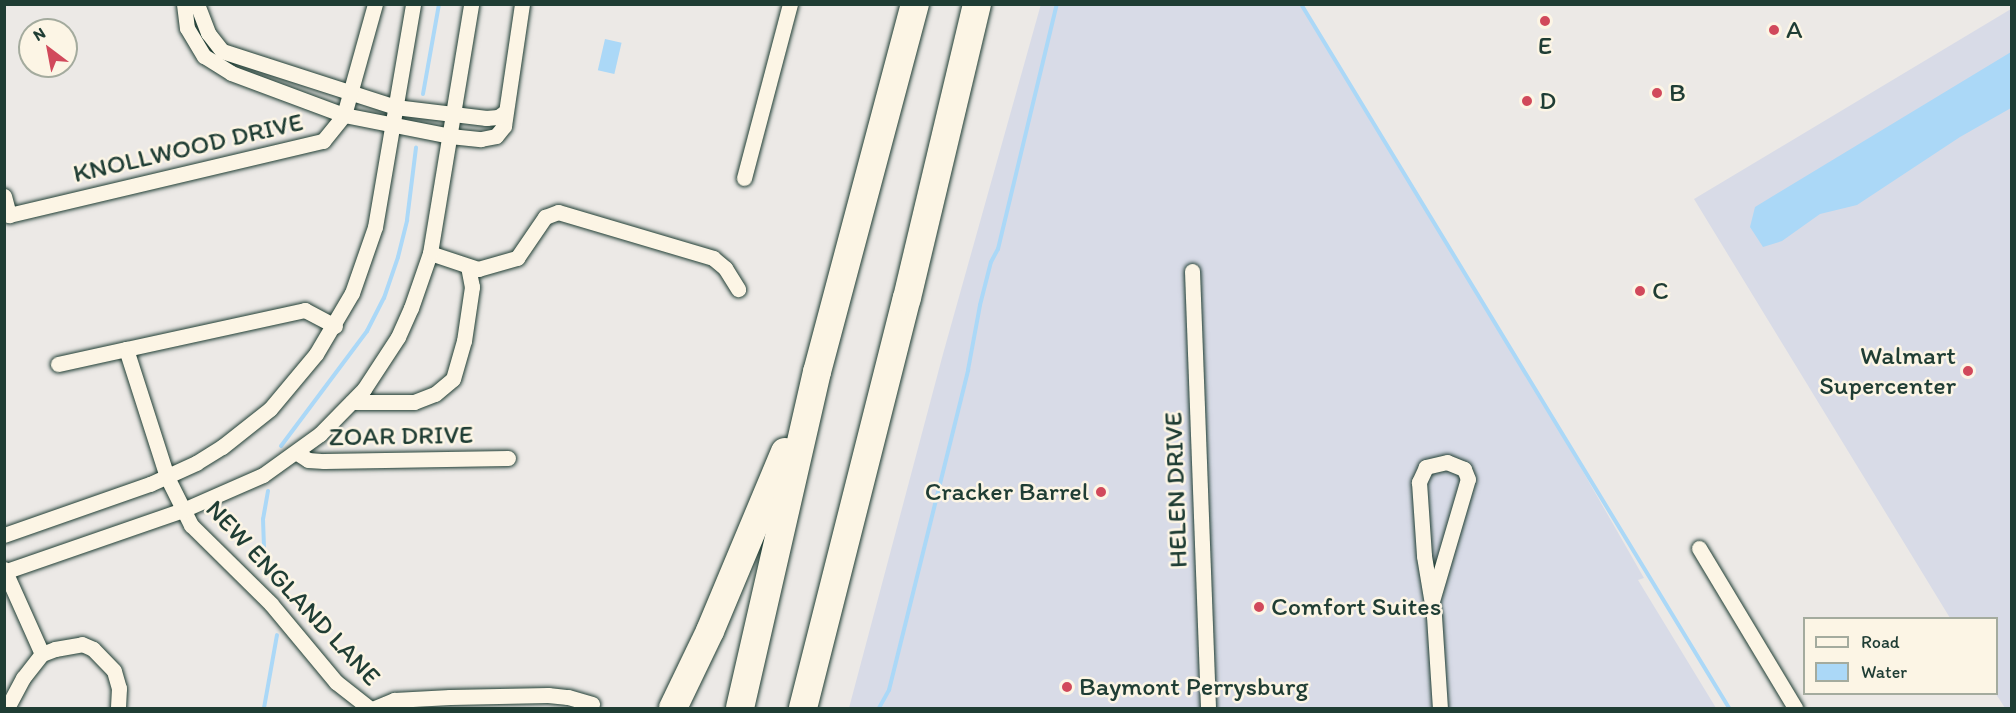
<!DOCTYPE html>
<html>
<head>
<meta charset="utf-8">
<style>
  body { margin:0 }
  #map { position:relative; width:2016px; height:713px; overflow:hidden; background:#ece9e6; font-family:Itim,sans-serif }
  div>[style] { position:absolute }
  [style*='--x'] { left:calc(var(--x)*1px); top:calc(var(--y)*1px); width:calc(var(--w)*1px); rotate:calc(var(--a)*1deg) }
  .built>* { inset:0; background:#d8dbe7 }
  .water>* { inset:0; background:#abd8f7; transform-origin:0 0 }
  .stream>* { height:4px; margin:-2px; padding:0 2px; transform-origin:2px; border-radius:2px; background:#abd8f7 }
  .roads { filter:drop-shadow(0 0 2px #1f3d34) drop-shadow(0 0 2px #1f3d34) }
  .minor>* { height:15px; margin:-7.5px; padding:0 7.5px; transform-origin:7.5px; border-radius:7.5px; background:#fcf5e5 }
  .motorway>* { height:28px; margin:-14px; padding:0 14px; transform-origin:14px; border-radius:14px; background:#fcf5e5 }
  .dots>* { width:16px; height:16px; translate:-50% -50%; box-sizing:border-box; border:3px solid #fcf5e5; border-radius:50% }
  span { translate:-50% -50%; white-space:nowrap; text-align:center; line-height:1.15; -webkit-text-stroke:5px #fcf5e5; paint-order:stroke }
  .poi-label { font-size:26px; color:#1f3d34 }
  .left { translate:0 -50%; text-align:left }
  .right { translate:-100% -50%; text-align:right }
  .street-label { font-size:26px; color:#1f3d34 }
  .frame { position:absolute; inset:0; border:6px solid #1f3d34; pointer-events:none }
  .legend { position:absolute; left:1803px; top:617px; width:195px; height:78px; box-sizing:border-box; background:#fcf5e5; border:2px solid #a4ab9e; margin:0; padding:8px 10px; list-style:none; font-size:18px; color:#1f3d34 }
  .legend li { display:flex; align-items:center; gap:12px; height:30px }
  .legend b { width:30px; border:2px solid #a4ab9e }
  .north { position:absolute; left:18px; top:18px; width:60px; height:60px; box-sizing:border-box; background:#fcf5e5; border:2px solid #a4ab9e; border-radius:50%; rotate:328deg; font-size:16px; font-weight:700; line-height:24px; text-align:center; color:#1f3d34 }
  .north::after { content:''; display:block; margin:auto; width:21px; height:27px; background:#d1495b; clip-path:polygon(50% 0,100% 100%,50% 72%,0 100%) }
</style>
</head>
<body>
<div id="map">
  <div class="built">
    <div style="clip-path:polygon(1041px 4px,1301px 5px,1550px 414px,1644px 578px,1638px 580px,1716px 708px,849px 708px,943px 354px)"></div>
    <div style="clip-path:polygon(2011px 9px,2011px 708px,2005px 708px,1996px 694px,1996px 618px,1950px 618px,1694px 199px)"></div>
  </div>
  <div class="water">
    <div style="left:605px;top:39px;width:17px;height:32px;rotate:13deg"></div>
    <div style="clip-path:polygon(2011px 52px,2011px 108px,1960px 137px,1857px 205px,1820px 214px,1782px 241px,1763px 247px,1750px 227px,1755px 207px)"></div>
  </div>
  <div class="stream">
    <div style="--x:1301;--y:4;--w:824;--a:58.7"></div>
    <div style="--x:423;--y:94;--w:91;--a:-79.9"></div>
    <div style="--x:281;--y:446;--w:144;--a:-53.2"></div>
    <div style="--x:367;--y:331;--w:37;--a:-63"></div>
    <div style="--x:384;--y:298;--w:43;--a:-71.1"></div>
    <div style="--x:398;--y:257;--w:38;--a:-76"></div>
    <div style="--x:407;--y:220;--w:73;--a:-82.9"></div>
    <div style="--x:268;--y:491;--w:28;--a:100"></div>
    <div style="--x:263;--y:519;--w:36;--a:88"></div>
    <div style="--x:264;--y:555;--w:19;--a:69"></div>
    <div style="--x:264;--y:708;--w:74;--a:-79.9"></div>
    <div style="--x:879;--y:708;--w:21;--a:-61"></div>
    <div style="--x:889;--y:690;--w:330;--a:-76.1"></div>
    <div style="--x:968;--y:370;--w:66;--a:-79.5"></div>
    <div style="--x:980;--y:305;--w:44;--a:-75.7"></div>
    <div style="--x:991;--y:262;--w:15;--a:-62"></div>
    <div style="--x:998;--y:249;--w:252;--a:-76.5"></div>
  </div>
  <div class="roads">
    <div class="minor">
      <div style="--x:184;--y:4;--w:24;--a:83"></div>
      <div style="--x:187;--y:28;--w:33;--a:59"></div>
      <div style="--x:204;--y:56;--w:32;--a:32"></div>
      <div style="--x:231;--y:73;--w:121;--a:20.4"></div>
      <div style="--x:344;--y:115;--w:108;--a:11.2"></div>
      <div style="--x:450;--y:136;--w:31;--a:6"></div>
      <div style="--x:481;--y:139;--w:15;--a:-11"></div>
      <div style="--x:496;--y:136;--w:13;--a:-51"></div>
      <div style="--x:504;--y:126;--w:123;--a:-81.6"></div>
      <div style="--x:197;--y:4;--w:31;--a:69"></div>
      <div style="--x:208;--y:33;--w:23;--a:52"></div>
      <div style="--x:222;--y:51;--w:182;--a:17.9"></div>
      <div style="--x:395;--y:107;--w:92;--a:6.9"></div>
      <div style="--x:486;--y:118;--w:12;--a:-5"></div>
      <div style="--x:498;--y:117;--w:9;--a:-36"></div>
      <div style="--x:744;--y:178;--w:180;--a:-75.2"></div>
      <div style="--x:4;--y:196;--w:20;--a:75"></div>
      <div style="--x:9;--y:215;--w:323;--a:-13.3"></div>
      <div style="--x:323;--y:141;--w:33;--a:-51"></div>
      <div style="--x:344;--y:115;--w:115;--a:-74.4"></div>
      <div style="--x:430;--y:253;--w:51;--a:18.4"></div>
      <div style="--x:478;--y:269;--w:41;--a:-15.8"></div>
      <div style="--x:517;--y:258;--w:50;--a:-55.7"></div>
      <div style="--x:545;--y:217;--w:14;--a:-21"></div>
      <div style="--x:558;--y:212;--w:162;--a:16.5"></div>
      <div style="--x:713;--y:258;--w:16;--a:40"></div>
      <div style="--x:725;--y:268;--w:25;--a:58"></div>
      <div style="--x:1192;--y:271;--w:437;--a:87.9"></div>
      <div style="--x:335;--y:326;--w:34;--a:-152"></div>
      <div style="--x:305;--y:310;--w:183;--a:167.7"></div>
      <div style="--x:126;--y:349;--w:134;--a:72.2"></div>
      <div style="--x:167;--y:477;--w:54;--a:63.4"></div>
      <div style="--x:191;--y:525;--w:112;--a:44.6"></div>
      <div style="--x:271;--y:604;--w:102;--a:50.2"></div>
      <div style="--x:336;--y:682;--w:42;--a:38.2"></div>
      <div style="--x:58;--y:364;--w:70;--a:-12.4"></div>
      <div style="--x:352;--y:402;--w:62;--a:0"></div>
      <div style="--x:414;--y:402;--w:22;--a:-21"></div>
      <div style="--x:435;--y:394;--w:23;--a:-40"></div>
      <div style="--x:453;--y:379;--w:40;--a:-74"></div>
      <div style="--x:464;--y:341;--w:55;--a:-81.6"></div>
      <div style="--x:472;--y:287;--w:21;--a:-101"></div>
      <div style="--x:297;--y:453;--w:13;--a:32"></div>
      <div style="--x:308;--y:460;--w:16;--a:4"></div>
      <div style="--x:324;--y:461;--w:184;--a:-0.9"></div>
      <div style="--x:4;--y:535;--w:155;--a:-19.3"></div>
      <div style="--x:150;--y:484;--w:51;--a:-24.5"></div>
      <div style="--x:196;--y:463;--w:31;--a:-32"></div>
      <div style="--x:222;--y:447;--w:61;--a:-38.4"></div>
      <div style="--x:270;--y:409;--w:72;--a:-50.1"></div>
      <div style="--x:316;--y:354;--w:71;--a:-59.5"></div>
      <div style="--x:352;--y:293;--w:70;--a:-70.8"></div>
      <div style="--x:375;--y:227;--w:226;--a:-80.3"></div>
      <div style="--x:1699;--y:548;--w:187;--a:59"></div>
      <div style="--x:4;--y:569;--w:93;--a:65.9"></div>
      <div style="--x:4;--y:572;--w:189;--a:-19.1"></div>
      <div style="--x:183;--y:510;--w:87;--a:-23.6"></div>
      <div style="--x:263;--y:475;--w:70;--a:-35.7"></div>
      <div style="--x:320;--y:434;--w:63;--a:-45.6"></div>
      <div style="--x:364;--y:389;--w:62;--a:-56.8"></div>
      <div style="--x:398;--y:337;--w:32;--a:-66"></div>
      <div style="--x:411;--y:308;--w:58;--a:-70.9"></div>
      <div style="--x:430;--y:253;--w:252;--a:-80.6"></div>
      <div style="--x:1432;--y:601;--w:127;--a:-73.6"></div>
      <div style="--x:1468;--y:479;--w:11;--a:-112"></div>
      <div style="--x:1464;--y:469;--w:18;--a:-158"></div>
      <div style="--x:1447;--y:462;--w:22;--a:167"></div>
      <div style="--x:1426;--y:467;--w:17;--a:115"></div>
      <div style="--x:1419;--y:482;--w:74;--a:86.1"></div>
      <div style="--x:1424;--y:556;--w:61;--a:80.5"></div>
      <div style="--x:1434;--y:616;--w:92;--a:86.3"></div>
      <div style="--x:7;--y:708;--w:34;--a:-62"></div>
      <div style="--x:23;--y:678;--w:31;--a:-52"></div>
      <div style="--x:42;--y:654;--w:14;--a:-21"></div>
      <div style="--x:55;--y:649;--w:27;--a:-10"></div>
      <div style="--x:82;--y:644;--w:12;--a:24"></div>
      <div style="--x:93;--y:649;--w:30;--a:46"></div>
      <div style="--x:114;--y:671;--w:18;--a:74"></div>
      <div style="--x:119;--y:688;--w:20;--a:93"></div>
      <div style="--x:375;--y:708;--w:21;--a:-23"></div>
      <div style="--x:394;--y:700;--w:56;--a:-3.1"></div>
      <div style="--x:450;--y:697;--w:98;--a:-1.2"></div>
      <div style="--x:548;--y:695;--w:20;--a:6"></div>
      <div style="--x:568;--y:697;--w:25;--a:16"></div>
    </div>
    <div class="motorway">
      <div style="--x:673;--y:708;--w:85;--a:-64.3"></div>
      <div style="--x:710;--y:631;--w:194;--a:-67.3"></div>
      <div style="--x:740;--y:708;--w:345;--a:-77.1"></div>
      <div style="--x:817;--y:372;--w:381;--a:-75.1"></div>
      <div style="--x:803;--y:708;--w:423;--a:-75.8"></div>
      <div style="--x:907;--y:298;--w:302;--a:-76.6"></div>
    </div>
  </div>
  <div class="dots">
    <div style="left:1545px;top:21px;background:#d1495b"></div>
    <div style="left:1774px;top:30px;background:#d1495b"></div>
    <div style="left:1657px;top:93px;background:#d1495b"></div>
    <div style="left:1527px;top:101px;background:#d1495b"></div>
    <div style="left:1640px;top:291px;background:#d1495b"></div>
    <div style="left:1968px;top:371px;background:#d1495b"></div>
    <div style="left:1101px;top:492px;background:#d1495b"></div>
    <div style="left:1259px;top:607px;background:#d1495b"></div>
    <div style="left:1067px;top:687px;background:#d1495b"></div>
  </div>
  <div class="poi-label">
    <span class="left" style="left:1786px;top:30px">A</span>
    <span style="left:1545px;top:46px">E</span>
    <span class="left" style="left:1669px;top:93px">B</span>
    <span class="left" style="left:1539px;top:101px">D</span>
    <span class="left" style="left:1652px;top:291px">C</span>
    <span class="right" style="left:1956px;top:371px">Walmart<br>Supercenter</span>
    <span class="right" style="left:1089px;top:492px">Cracker Barrel</span>
    <span class="left" style="left:1271px;top:607px">Comfort Suites</span>
    <span class="left" style="left:1079px;top:687px">Baymont Perrysburg</span>
  </div>
  <div class="street-label">
    <span style="left:188px;top:148px;rotate:-13deg">KNOLLWOOD DRIVE</span>
    <span style="left:401px;top:436px;rotate:-1deg">ZOAR DRIVE</span>
    <span style="left:1176px;top:490px;rotate:-92deg">HELEN DRIVE</span>
    <span style="left:293px;top:593px;rotate:47deg">NEW ENGLAND LANE</span>
  </div>
  <div class="frame"></div>
  <ul class="legend">
  <li><b style="height:8px;background:#fcf5e5"></b>Road</li>
  <li><b style="height:16px;background:#abd8f7"></b>Water</li>
  </ul>
  <div class="north">N</div>
</div>
</body>
</html>
